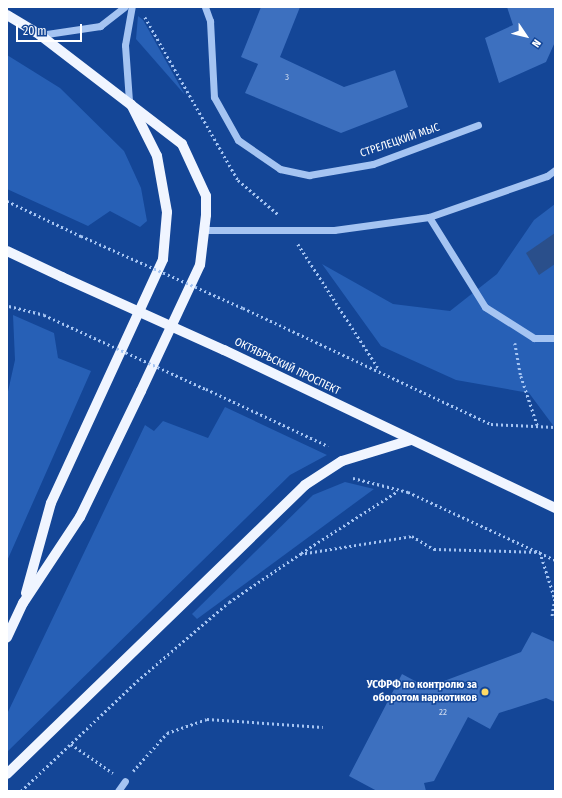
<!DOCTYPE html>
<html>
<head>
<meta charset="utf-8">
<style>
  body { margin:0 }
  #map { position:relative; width:562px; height:798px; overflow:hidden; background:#144697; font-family:"Fira Sans Condensed",sans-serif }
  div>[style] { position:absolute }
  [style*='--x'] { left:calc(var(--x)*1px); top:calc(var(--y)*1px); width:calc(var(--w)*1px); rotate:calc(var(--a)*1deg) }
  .green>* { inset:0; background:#2760b6 }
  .water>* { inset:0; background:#2a4f8b }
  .building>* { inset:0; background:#3d70bf }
  .path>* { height:2.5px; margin-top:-1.25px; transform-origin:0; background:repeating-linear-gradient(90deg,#a5c4f2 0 2px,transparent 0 5px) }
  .minor>* { height:7px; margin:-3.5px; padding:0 3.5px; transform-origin:3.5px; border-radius:3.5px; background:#a5c4f2 }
  .major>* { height:10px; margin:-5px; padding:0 5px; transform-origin:5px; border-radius:5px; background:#f0f5ff }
  .path-bridge>* { height:2.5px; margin-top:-1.25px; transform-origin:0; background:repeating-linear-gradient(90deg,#a5c4f2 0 2px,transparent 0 5px) }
  .major-bridge>* { height:10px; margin:-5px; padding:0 5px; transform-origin:5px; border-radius:5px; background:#f0f5ff }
  .dots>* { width:11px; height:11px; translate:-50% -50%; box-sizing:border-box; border:2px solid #144697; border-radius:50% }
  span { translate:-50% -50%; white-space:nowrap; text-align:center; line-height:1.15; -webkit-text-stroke:3px #144697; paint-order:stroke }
  .number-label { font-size:9px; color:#cedbef }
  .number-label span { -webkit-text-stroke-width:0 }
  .street-label { font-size:11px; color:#fff }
  .poi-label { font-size:11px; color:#fff; font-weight:700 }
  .right { translate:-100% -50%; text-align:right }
  .frame { position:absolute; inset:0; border:8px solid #fff; pointer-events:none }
  .north { position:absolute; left:506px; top:16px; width:40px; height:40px; -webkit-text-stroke:3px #144697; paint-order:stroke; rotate:125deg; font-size:11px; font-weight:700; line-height:16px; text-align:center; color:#fff }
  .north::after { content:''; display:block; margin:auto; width:14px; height:18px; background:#fff; clip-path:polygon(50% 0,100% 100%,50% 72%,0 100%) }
  .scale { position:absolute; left:16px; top:24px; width:66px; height:18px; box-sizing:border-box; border:2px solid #fff; border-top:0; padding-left:5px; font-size:12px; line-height:14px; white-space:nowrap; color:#fff; -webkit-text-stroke:3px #144697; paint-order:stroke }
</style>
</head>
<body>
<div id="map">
  <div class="green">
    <div style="clip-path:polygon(138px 16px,143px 20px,185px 95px,136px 39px)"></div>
    <div style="clip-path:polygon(7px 55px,60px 88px,124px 151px,141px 188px,147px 221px,140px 227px,110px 211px,88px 226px,7px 189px)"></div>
    <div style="clip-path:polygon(555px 204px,555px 428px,529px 393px,456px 380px,381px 346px,322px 264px,393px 304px,450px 311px,497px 274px,534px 220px)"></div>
    <div style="clip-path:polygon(13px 315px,54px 333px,58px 358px,91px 371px,7px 561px,7px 396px,15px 360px)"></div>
    <div style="clip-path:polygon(225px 407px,327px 455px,290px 475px,7px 752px,7px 714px,145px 425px,154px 431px,163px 421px,208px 438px)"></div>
    <div style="clip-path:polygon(345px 482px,374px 489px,197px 619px,192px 614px,313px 495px)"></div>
  </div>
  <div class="water">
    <div style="clip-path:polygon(555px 233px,555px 264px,539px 275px,526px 253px)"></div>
  </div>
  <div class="building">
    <div style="clip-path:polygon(261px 7px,300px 7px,280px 57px,344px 87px,395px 70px,408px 107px,341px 133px,245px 93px,258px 64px,241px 57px)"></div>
    <div style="clip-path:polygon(507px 7px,555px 7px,555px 42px,546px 62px,499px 83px,485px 38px,513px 25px)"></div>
    <div style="clip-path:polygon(532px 632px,555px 642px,555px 702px,546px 698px,499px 713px,490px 729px,468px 717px,434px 781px,424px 783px,426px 791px,377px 791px,349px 776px,402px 674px,426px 687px,436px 684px,521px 652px)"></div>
  </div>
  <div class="path">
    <div style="--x:145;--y:17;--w:188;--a:60.3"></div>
    <div style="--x:238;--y:180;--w:54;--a:40.5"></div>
    <div style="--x:7;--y:201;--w:82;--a:25.3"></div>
    <div style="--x:298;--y:244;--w:149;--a:57.1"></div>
    <div style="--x:9;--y:306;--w:36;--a:14"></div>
    <div style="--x:243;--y:308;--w:274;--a:25.1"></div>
    <div style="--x:491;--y:424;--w:64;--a:2.7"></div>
    <div style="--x:515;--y:343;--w:34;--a:80"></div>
    <div style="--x:521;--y:376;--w:54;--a:71.6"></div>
    <div style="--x:206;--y:389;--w:135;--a:25"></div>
    <div style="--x:353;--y:478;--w:57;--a:14.3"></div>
    <div style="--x:408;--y:492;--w:162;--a:24.8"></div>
    <div style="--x:301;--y:553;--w:115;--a:-32.6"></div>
    <div style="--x:71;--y:744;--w:51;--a:34.6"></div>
    <div style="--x:133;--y:771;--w:51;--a:-48.2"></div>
    <div style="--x:167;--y:733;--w:42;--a:-19.3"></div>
    <div style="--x:207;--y:719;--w:116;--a:3.9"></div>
    <div style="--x:21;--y:791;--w:160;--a:-43.5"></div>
    <div style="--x:137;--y:681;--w:121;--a:-40.7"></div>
    <div style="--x:229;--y:602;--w:86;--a:-34.1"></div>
    <div style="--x:300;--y:554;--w:113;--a:-9.1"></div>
    <div style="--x:412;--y:536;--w:26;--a:31"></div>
    <div style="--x:434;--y:549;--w:106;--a:1.6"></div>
    <div style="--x:540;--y:552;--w:49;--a:72.3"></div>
    <div style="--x:555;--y:599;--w:20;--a:99"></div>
  </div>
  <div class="minor">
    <div style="--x:205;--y:7;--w:15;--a:70"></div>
    <div style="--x:210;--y:21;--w:76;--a:87"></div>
    <div style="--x:214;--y:97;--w:49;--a:60.8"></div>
    <div style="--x:238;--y:140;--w:51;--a:34.6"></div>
    <div style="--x:280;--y:169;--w:30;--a:12"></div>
    <div style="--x:309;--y:175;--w:65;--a:-9.8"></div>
    <div style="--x:373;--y:164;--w:112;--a:-20.4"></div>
    <div style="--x:40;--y:35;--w:61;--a:-8.5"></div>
    <div style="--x:100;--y:26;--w:31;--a:-38"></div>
    <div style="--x:129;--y:101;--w:56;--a:-94.1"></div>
    <div style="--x:125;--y:45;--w:39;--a:-80"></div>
    <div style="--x:429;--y:217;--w:106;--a:58.1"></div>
    <div style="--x:485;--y:307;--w:58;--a:32.3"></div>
    <div style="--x:534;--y:338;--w:21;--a:0"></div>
    <div style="--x:204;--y:230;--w:130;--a:0"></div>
    <div style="--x:334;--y:230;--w:96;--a:-7.8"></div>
    <div style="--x:429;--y:217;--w:125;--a:-19.2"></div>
    <div style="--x:547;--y:176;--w:10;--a:-37"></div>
    <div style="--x:118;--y:791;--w:12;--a:-55"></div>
  </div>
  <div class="major">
    <div style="--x:7;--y:15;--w:39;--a:31"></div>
    <div style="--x:40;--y:35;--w:179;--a:37.5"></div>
    <div style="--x:182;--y:144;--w:57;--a:65.2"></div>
    <div style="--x:206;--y:196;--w:19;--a:90"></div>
    <div style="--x:206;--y:215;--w:50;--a:96.8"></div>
    <div style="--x:200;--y:265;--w:139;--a:115.1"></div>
    <div style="--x:141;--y:391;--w:140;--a:115.8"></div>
    <div style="--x:80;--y:517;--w:103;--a:123.5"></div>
    <div style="--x:23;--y:603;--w:38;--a:115"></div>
    <div style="--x:7;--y:251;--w:61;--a:25.3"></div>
    <div style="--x:224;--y:350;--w:367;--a:25.5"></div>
    <div style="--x:26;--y:593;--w:93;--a:-74.5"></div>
    <div style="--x:51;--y:503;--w:268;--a:-65.3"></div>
    <div style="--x:163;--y:259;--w:47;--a:-85.1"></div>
    <div style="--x:167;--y:212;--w:57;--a:-100.1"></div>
    <div style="--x:157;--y:156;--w:58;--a:-116.6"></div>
    <div style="--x:7;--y:774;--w:415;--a:-44.1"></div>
    <div style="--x:305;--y:485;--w:44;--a:-33"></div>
    <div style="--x:342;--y:461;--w:72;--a:-16.9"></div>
  </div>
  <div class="path-bridge">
    <div style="--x:81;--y:236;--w:177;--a:24"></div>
    <div style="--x:44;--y:315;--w:178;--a:24.6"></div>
  </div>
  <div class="major-bridge">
    <div style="--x:62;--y:277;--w:178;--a:24.3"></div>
  </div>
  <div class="dots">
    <div style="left:485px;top:692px;background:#ffda66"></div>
  </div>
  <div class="number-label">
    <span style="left:287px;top:77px">3</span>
    <span style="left:443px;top:712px">22</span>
  </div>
  <div class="street-label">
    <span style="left:400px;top:141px;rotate:-19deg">СТРЕЛЕЦКИЙ МЫС</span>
    <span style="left:287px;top:367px;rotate:26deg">ОКТЯБРЬСКИЙ ПРОСПЕКТ</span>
  </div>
  <div class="poi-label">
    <span class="right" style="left:477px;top:692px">УСФРФ по контролю за<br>оборотом наркотиков</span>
  </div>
  <div class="frame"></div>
  <div class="north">N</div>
  <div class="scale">20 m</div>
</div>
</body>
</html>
